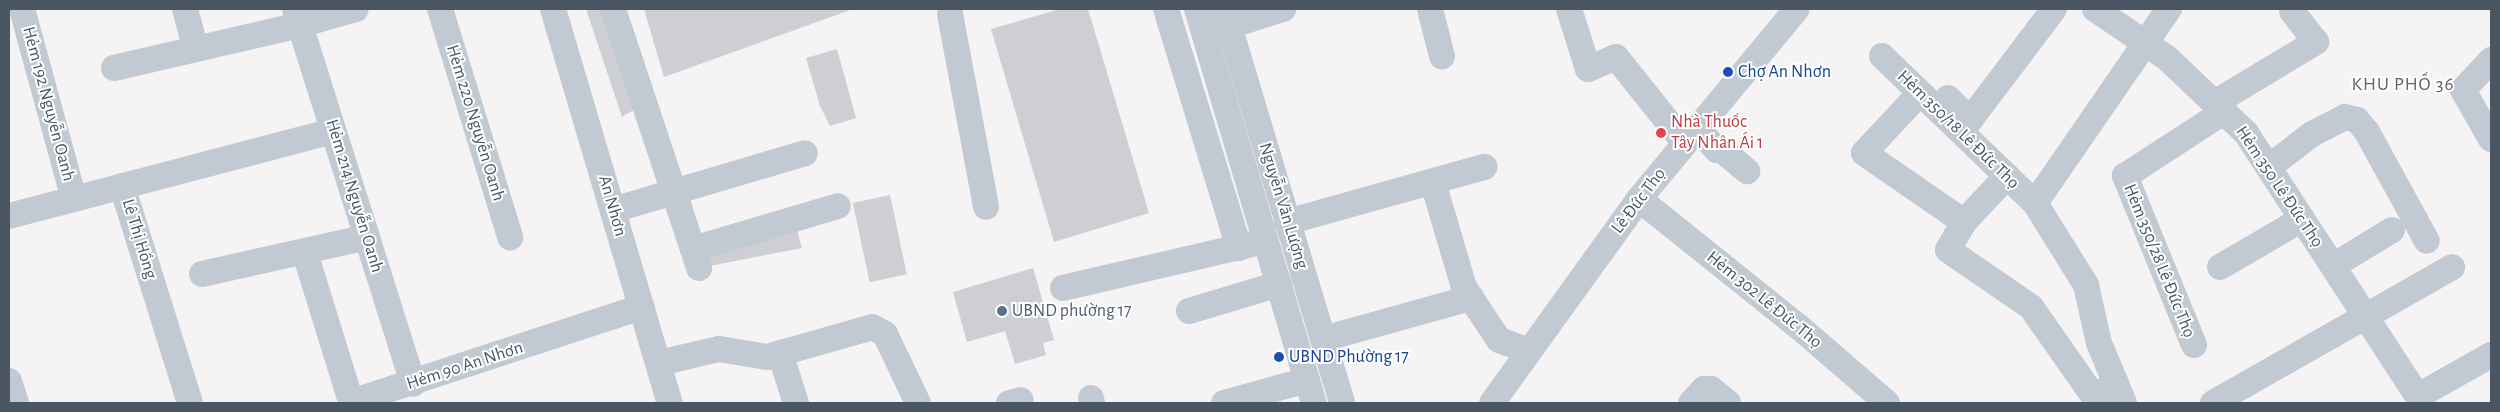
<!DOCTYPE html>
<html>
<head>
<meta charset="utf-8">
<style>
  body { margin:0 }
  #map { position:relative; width:2500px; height:412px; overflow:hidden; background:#f5f3f3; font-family:"Alegreya Sans",sans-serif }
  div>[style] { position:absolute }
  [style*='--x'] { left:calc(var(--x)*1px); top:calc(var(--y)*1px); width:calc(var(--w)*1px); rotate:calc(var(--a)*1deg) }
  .building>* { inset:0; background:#cdcfd5; transform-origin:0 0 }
  .minor>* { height:26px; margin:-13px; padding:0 13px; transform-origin:13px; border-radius:13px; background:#c1cad2 }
  .dots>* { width:14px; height:14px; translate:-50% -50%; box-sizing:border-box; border:2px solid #fff; border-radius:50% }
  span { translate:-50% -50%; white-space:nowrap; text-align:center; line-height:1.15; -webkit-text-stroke:4px #fff; paint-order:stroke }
  .transit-label { font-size:18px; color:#164399 }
  .left { translate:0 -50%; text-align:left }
  .street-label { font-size:18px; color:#4a5661 }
  .health-label { font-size:18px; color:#be3a42 }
  .service-label { font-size:18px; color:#4e5e75 }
  .neighbourhood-label { font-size:19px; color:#5f6368; letter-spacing:1px }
  .frame { position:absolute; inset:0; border:10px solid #4a5661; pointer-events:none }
</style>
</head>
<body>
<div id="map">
  <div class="building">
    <div style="clip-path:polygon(586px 9px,610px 9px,644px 104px,622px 117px)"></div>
    <div style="clip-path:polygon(644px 9px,853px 9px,664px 77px)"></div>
    <div style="clip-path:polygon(1060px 9px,1088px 9px,1149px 213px,1054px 242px,991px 29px)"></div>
    <div style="clip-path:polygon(837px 49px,856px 118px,830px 126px,820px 106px,806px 58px)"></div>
    <div style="left:890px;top:195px;width:81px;height:38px;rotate:78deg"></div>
    <div style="clip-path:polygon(794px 219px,802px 248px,699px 268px,693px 249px)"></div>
    <div style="clip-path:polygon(1033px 268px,1054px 340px,1043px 343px,1046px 355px,1015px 364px,1005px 331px,967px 342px,953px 292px)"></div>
  </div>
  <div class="minor">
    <div style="--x:22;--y:9;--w:197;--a:74.7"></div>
    <div style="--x:185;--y:9;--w:39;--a:75"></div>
    <div style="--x:295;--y:9;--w:393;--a:72.5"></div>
    <div style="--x:440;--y:9;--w:239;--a:72.9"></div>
    <div style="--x:553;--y:9;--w:411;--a:73.5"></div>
    <div style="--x:613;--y:9;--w:273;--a:71.6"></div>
    <div style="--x:1166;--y:9;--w:250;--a:73"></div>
    <div style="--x:1197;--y:9;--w:411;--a:73.5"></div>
    <div style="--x:1224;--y:9;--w:411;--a:73.3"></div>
    <div style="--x:1430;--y:9;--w:49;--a:75.7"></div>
    <div style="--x:1569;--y:9;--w:63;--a:72.4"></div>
    <div style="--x:1588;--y:69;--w:30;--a:-23"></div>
    <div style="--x:1616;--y:57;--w:109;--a:51.3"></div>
    <div style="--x:2095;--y:9;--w:87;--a:34.2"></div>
    <div style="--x:2167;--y:58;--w:109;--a:43.5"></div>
    <div style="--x:2246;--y:133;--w:322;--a:56.9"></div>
    <div style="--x:950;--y:14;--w:196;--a:79.4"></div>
    <div style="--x:1229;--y:26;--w:57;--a:-17.5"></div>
    <div style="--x:1882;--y:56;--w:212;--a:43.9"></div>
    <div style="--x:2035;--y:203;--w:97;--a:58.1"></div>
    <div style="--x:2086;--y:285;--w:59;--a:77.4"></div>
    <div style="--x:2099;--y:343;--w:65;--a:67.4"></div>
    <div style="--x:114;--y:68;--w:191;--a:-13"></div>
    <div style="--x:300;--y:25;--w:58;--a:-15.9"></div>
    <div style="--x:1920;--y:93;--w:82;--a:133"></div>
    <div style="--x:1864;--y:153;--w:121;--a:34.6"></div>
    <div style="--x:1948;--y:98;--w:31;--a:45"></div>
    <div style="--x:1970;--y:120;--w:139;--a:-52.9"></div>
    <div style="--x:2216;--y:102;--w:117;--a:-31"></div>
    <div style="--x:2316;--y:42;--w:39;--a:-128"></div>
    <div style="--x:1697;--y:128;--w:30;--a:48"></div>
    <div style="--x:1717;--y:150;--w:5;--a:0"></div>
    <div style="--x:1722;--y:150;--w:33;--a:40"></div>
    <div style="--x:2491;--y:139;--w:56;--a:-119.7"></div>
    <div style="--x:2463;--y:90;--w:41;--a:-47"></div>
    <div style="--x:2269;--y:167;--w:54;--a:-37.5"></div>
    <div style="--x:2312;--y:134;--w:37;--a:-27"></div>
    <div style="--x:2345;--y:117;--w:12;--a:14"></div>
    <div style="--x:2357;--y:120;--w:16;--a:50"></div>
    <div style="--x:2367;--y:132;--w:124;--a:61.2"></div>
    <div style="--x:2007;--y:176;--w:63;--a:133.1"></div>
    <div style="--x:1964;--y:222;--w:32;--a:120"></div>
    <div style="--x:1948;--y:250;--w:101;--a:34.5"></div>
    <div style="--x:2031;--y:307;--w:110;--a:55"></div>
    <div style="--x:2094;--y:397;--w:26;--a:-32"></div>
    <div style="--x:122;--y:186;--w:227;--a:72.6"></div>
    <div style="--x:1437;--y:196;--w:95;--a:73.5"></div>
    <div style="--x:1464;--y:287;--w:13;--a:58"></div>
    <div style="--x:1471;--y:298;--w:50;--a:56.3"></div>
    <div style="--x:1499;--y:340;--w:32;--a:20"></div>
    <div style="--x:1639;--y:199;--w:205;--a:38.7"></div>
    <div style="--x:1799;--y:327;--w:116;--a:40.8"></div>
    <div style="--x:2035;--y:203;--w:236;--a:-55.4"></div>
    <div style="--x:613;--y:210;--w:200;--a:-16.5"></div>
    <div style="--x:9;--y:216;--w:335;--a:-14.7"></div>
    <div style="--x:1287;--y:222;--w:205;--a:-15.6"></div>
    <div style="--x:693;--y:249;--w:151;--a:-16.5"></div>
    <div style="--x:305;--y:253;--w:156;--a:72.8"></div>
    <div style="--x:351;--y:402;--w:306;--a:-18.1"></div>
    <div style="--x:2333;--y:266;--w:69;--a:-31.4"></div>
    <div style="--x:2220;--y:267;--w:95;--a:-30.3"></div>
    <div style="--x:202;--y:274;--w:169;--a:-12.6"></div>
    <div style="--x:1063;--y:288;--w:198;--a:-13.1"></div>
    <div style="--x:1189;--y:311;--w:94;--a:-16.7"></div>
    <div style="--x:1323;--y:339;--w:154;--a:-15.5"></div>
    <div style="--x:2194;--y:345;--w:183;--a:-112.2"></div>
    <div style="--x:2125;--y:176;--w:119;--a:-33"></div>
    <div style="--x:780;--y:353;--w:52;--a:72.3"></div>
    <div style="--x:659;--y:363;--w:62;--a:-13.1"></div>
    <div style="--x:719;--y:349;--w:49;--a:9.5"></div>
    <div style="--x:767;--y:357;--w:109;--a:-15.9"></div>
    <div style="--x:872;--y:327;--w:15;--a:28"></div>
    <div style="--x:885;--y:334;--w:76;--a:64.4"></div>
    <div style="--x:9;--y:381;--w:23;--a:72"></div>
    <div style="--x:2418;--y:396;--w:84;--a:-29.3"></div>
    <div style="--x:1091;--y:398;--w:5;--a:79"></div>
    <div style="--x:1009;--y:403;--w:12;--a:-14"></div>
    <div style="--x:1224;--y:403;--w:86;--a:-15.5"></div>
    <div style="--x:1492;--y:403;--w:251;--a:-54.2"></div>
    <div style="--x:1639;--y:199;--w:247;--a:-50.3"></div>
    <div style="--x:1691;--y:403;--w:19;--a:-47"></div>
    <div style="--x:1704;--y:389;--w:7;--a:0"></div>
    <div style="--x:1711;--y:389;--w:22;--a:39"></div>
    <div style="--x:2213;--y:403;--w:275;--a:-29.6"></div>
  </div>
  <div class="dots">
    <div style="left:1728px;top:72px;background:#1a4fb4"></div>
    <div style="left:1661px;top:133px;background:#e0444e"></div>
    <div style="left:1002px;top:311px;background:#5c6f8a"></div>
    <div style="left:1279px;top:357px;background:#1a4fb4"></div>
  </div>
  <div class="transit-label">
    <span class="left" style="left:1738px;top:72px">Chợ An Nhơn</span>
    <span class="left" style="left:1289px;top:357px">UBND Phường 17</span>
  </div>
  <div class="street-label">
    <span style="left:48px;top:104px;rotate:75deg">Hẻm 192 Nguyễn Oanh</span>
    <span style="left:475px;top:123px;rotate:73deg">Hẻm 220 Nguyễn Oanh</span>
    <span style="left:1958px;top:130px;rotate:44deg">Hẻm 350/18 Lê Đức Thọ</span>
    <span style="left:2279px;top:187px;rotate:56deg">Hẻm 350 Lê Đức Thọ</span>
    <span style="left:354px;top:196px;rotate:73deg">Hẻm 214 Nguyễn Oanh</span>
    <span style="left:1639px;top:201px;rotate:-53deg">Lê Đức Thọ</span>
    <span style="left:612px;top:206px;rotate:74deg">An Nhơn</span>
    <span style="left:1283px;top:206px;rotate:73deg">Nguyễn Văn Lượng</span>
    <span style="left:139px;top:239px;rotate:73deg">Lê Thị Hồng</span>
    <span style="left:2159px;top:261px;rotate:68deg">Hẻm 350/28 Lê Đức Thọ</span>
    <span style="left:1764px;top:300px;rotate:39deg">Hẻm 302 Lê Đức Thọ</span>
    <span style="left:465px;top:366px;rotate:-18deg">Hẻm 90 An Nhơn</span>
  </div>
  <div class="health-label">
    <span class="left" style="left:1671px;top:133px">Nhà Thuốc<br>Tây Nhân Ái 1</span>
  </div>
  <div class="service-label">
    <span class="left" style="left:1012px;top:311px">UBND phường 17</span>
  </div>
  <div class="neighbourhood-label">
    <span style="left:2403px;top:85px">KHU PHỐ 36</span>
  </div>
  <div class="frame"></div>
</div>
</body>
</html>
